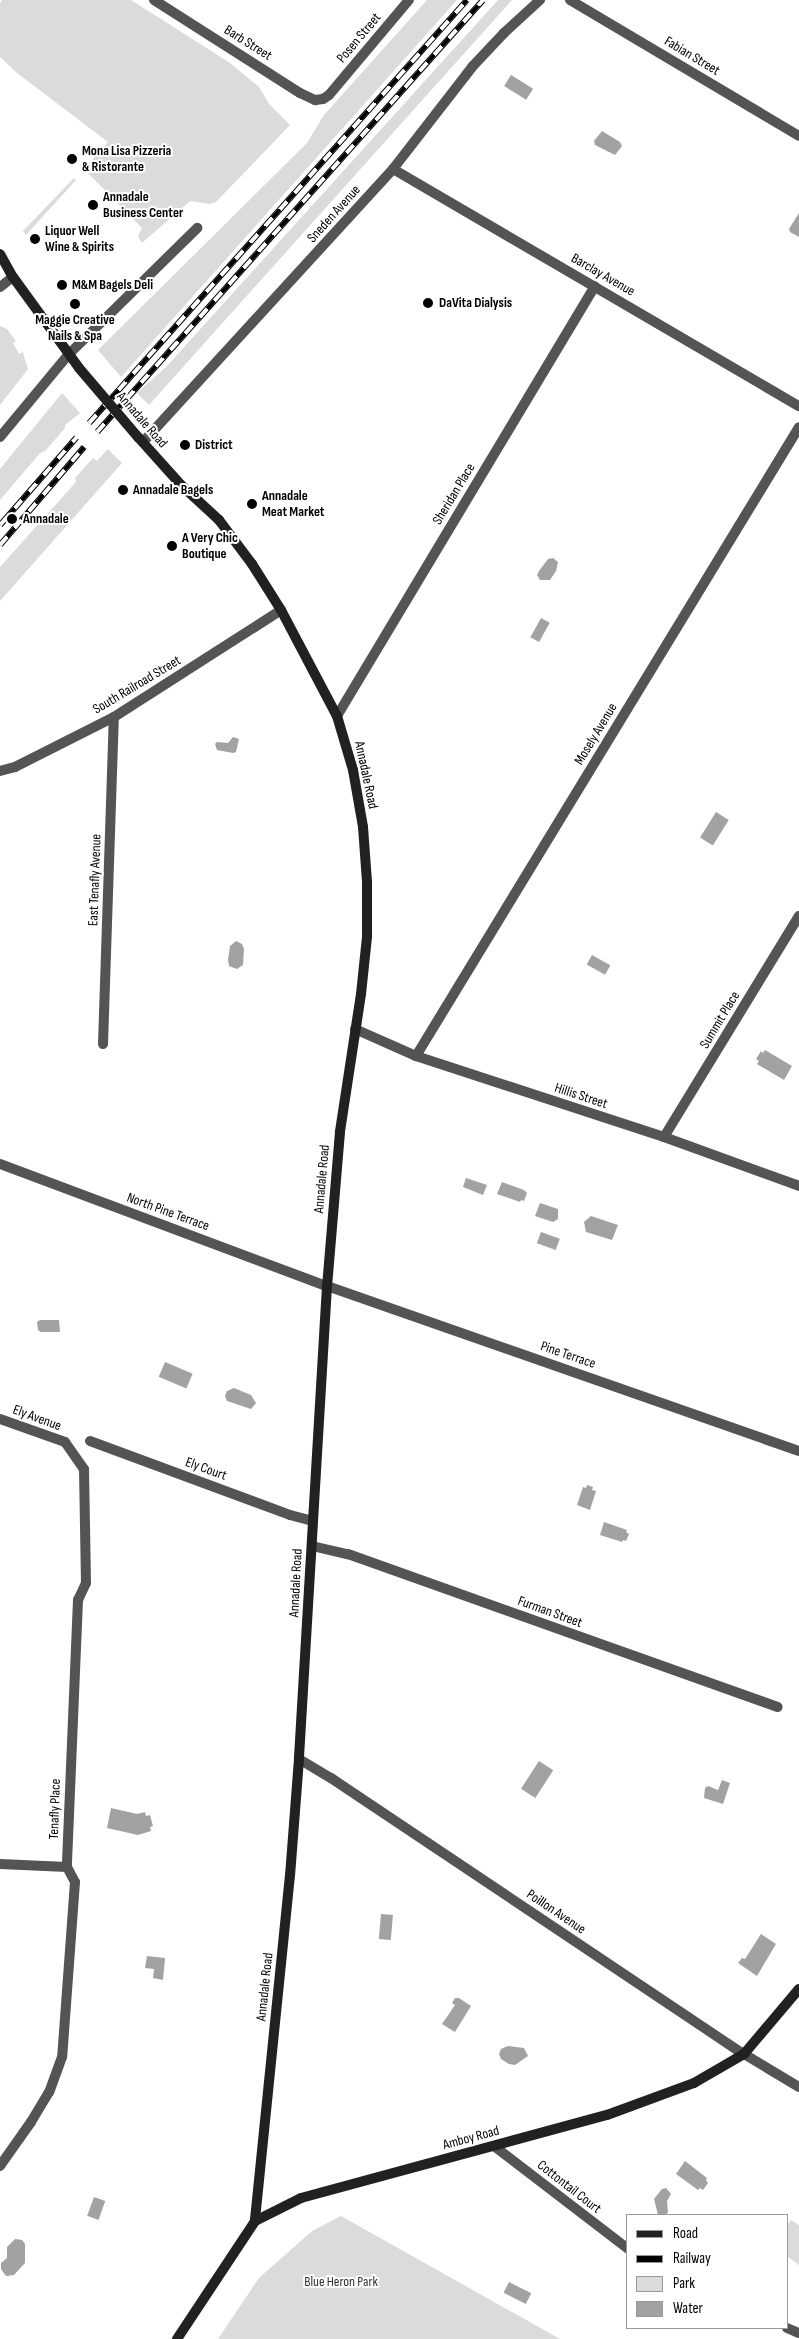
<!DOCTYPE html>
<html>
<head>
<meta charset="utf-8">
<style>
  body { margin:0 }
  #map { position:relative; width:799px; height:2339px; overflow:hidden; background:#fff; font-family:"Sofia Sans Condensed",sans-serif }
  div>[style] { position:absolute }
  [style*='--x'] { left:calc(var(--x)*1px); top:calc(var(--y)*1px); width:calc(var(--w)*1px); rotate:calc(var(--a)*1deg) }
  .green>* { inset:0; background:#dbdbdb }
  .water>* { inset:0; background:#a2a2a2; transform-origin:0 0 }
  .street>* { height:10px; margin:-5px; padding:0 5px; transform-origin:5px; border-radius:5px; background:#545454 }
  .secondary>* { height:10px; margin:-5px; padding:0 5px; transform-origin:5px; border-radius:5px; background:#212121 }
  .rail>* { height:5.5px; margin-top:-2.75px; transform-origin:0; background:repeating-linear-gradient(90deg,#fff 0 11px,#000 0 22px); box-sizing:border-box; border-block:1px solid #000 }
  .secondary-bridge>* { height:10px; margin:-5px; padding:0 5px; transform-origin:5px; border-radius:5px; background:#212121 }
  .dots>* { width:14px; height:14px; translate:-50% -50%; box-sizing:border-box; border:2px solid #fff; border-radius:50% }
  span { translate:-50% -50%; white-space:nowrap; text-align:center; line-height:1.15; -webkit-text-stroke:4px #fff; paint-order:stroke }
  .street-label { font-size:14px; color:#000 }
  .poi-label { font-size:14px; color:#000; font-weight:700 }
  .left { translate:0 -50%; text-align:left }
  .park-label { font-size:14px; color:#323232 }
  .legend { position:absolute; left:626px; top:2214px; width:162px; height:115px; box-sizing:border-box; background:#fff; border:1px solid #999; margin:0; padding:6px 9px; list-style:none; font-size:15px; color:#000 }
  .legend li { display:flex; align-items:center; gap:10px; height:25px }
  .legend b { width:25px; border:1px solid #999 }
</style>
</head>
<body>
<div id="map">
  <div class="green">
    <div style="clip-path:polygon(2px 0,131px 0,230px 63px,259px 87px,269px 104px,290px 125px,216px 202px,210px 204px,190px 201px,142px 243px,138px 236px,142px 228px,84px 169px,108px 142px,17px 73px,0 57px,0 3px)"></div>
    <div style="clip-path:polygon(427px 0,457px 0,121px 377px,98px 350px,307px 143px,324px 115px)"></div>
    <div style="clip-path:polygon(498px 0,512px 0,149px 405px,137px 393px,166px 367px)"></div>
    <div style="clip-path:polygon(74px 178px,76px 180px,26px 235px,23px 231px)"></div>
    <div style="clip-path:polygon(0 326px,7px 329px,16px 341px,13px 343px,19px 354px,23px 352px,24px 356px,28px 369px,0 405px)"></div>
    <div style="clip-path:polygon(62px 393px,80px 413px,65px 425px,65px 428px,45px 451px,40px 453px,0 500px,0 469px)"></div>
    <div style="clip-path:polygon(108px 449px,122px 463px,0 601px,0 567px,76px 482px,75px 478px,93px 458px,97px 461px)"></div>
    <div style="clip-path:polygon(341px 2216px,560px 2339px,218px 2339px,259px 2278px,312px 2231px)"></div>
    <div style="clip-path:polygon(791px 2220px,799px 2225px,799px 2265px,788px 2257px,788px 2224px)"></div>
  </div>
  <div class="water">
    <div style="left:511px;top:75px;width:26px;height:13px;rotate:32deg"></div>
    <div style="clip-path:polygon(602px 131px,620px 142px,622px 146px,615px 155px,595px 145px,594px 141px)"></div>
    <div style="clip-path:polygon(799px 213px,799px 237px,790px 232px,789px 229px)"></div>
    <div style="clip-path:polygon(553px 558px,558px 562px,556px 571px,550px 580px,540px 580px,537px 575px,539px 571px,548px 559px)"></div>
    <div style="left:541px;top:618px;width:10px;height:22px;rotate:29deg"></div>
    <div style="clip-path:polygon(233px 737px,239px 739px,236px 752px,233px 753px,217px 750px,215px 744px,217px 742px,228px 743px)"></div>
    <div style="left:716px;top:812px;width:15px;height:30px;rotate:32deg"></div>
    <div style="clip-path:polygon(236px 941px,242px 944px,244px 949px,243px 965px,237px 969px,229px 966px,228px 960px,230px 946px)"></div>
    <div style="left:592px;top:955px;width:21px;height:11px;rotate:29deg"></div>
    <div style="clip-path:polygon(765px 1050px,792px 1066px,784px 1080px,757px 1064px,759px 1061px,756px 1059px,761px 1051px,763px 1053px)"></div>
    <div style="clip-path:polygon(466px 1178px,487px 1185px,483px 1195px,463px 1187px)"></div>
    <div style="clip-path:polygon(502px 1182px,524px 1190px,527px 1193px,524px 1201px,521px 1200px,520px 1202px,497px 1194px)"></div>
    <div style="clip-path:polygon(540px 1203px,558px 1209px,558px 1219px,553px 1222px,535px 1216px)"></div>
    <div style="clip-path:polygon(591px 1216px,618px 1225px,612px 1240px,586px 1232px,584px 1222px)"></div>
    <div style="left:541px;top:1232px;width:20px;height:12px;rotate:20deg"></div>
    <div style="clip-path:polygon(40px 1320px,59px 1320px,60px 1332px,41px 1332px,38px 1330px,37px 1322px)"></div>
    <div style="left:165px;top:1362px;width:30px;height:16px;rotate:23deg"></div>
    <div style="clip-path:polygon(234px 1388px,251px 1395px,256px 1403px,251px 1409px,227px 1401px,225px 1396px,227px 1391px)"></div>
    <div style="clip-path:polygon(587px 1485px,593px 1487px,592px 1490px,596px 1491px,590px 1510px,577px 1505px,583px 1487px,586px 1488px)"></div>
    <div style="clip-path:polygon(604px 1522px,627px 1530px,626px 1532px,629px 1534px,626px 1541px,623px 1540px,622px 1542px,600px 1535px)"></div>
    <div style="left:539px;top:1761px;width:17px;height:33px;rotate:33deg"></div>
    <div style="clip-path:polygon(722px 1780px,730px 1783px,723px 1804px,704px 1798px,705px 1788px,708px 1786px,718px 1790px)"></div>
    <div style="clip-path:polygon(111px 1808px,137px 1814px,145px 1812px,146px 1816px,150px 1815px,153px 1826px,150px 1827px,151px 1831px,138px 1835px,107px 1828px)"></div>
    <div style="left:381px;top:1914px;width:12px;height:25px;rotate:5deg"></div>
    <div style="clip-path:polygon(761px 1934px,776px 1944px,757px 1976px,738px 1963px,742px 1958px,745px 1959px)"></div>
    <div style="clip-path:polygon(147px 1956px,165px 1958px,163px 1980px,153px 1978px,154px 1969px,145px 1968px)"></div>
    <div style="clip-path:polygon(455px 1998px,459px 1998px,471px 2006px,455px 2032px,442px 2024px,455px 2005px,452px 2003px)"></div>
    <div style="clip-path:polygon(508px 2046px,524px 2048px,528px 2056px,515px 2065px,509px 2064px,501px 2059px,499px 2054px,501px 2049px)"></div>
    <div style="clip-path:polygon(685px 2161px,707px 2178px,706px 2180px,708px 2183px,703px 2190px,700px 2188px,698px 2190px,676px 2174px)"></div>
    <div style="clip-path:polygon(666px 2188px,671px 2194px,667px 2201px,668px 2212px,666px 2215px,658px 2215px,654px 2199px,662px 2189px)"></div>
    <div style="left:94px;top:2197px;width:12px;height:20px;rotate:20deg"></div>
    <div style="clip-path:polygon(15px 2239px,22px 2240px,25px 2244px,25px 2263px,14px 2275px,6px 2276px,1px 2269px,1px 2263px,7px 2258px,7px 2247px)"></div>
    <div style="left:509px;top:2282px;width:25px;height:12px;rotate:27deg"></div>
  </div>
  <div class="street">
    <div style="--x:154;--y:0;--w:173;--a:32.5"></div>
    <div style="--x:300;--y:93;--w:17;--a:25"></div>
    <div style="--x:315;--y:100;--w:8;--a:-7"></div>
    <div style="--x:323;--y:99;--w:7;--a:-34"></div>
    <div style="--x:329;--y:95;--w:124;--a:-49.9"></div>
    <div style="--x:570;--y:0;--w:266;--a:30.7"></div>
    <div style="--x:393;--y:169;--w:470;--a:30.3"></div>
    <div style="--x:0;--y:287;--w:16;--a:-38"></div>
    <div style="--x:0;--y:437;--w:108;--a:-50.3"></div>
    <div style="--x:69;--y:354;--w:180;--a:-44.5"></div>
    <div style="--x:143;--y:442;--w:370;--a:-47.5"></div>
    <div style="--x:393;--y:169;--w:129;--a:-52.2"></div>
    <div style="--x:472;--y:67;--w:47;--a:-46.7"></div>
    <div style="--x:504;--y:33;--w:49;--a:-42.5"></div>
    <div style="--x:337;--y:716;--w:501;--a:-59.04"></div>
    <div style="--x:0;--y:771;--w:16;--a:-15"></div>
    <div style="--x:15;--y:767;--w:111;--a:-26.8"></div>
    <div style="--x:114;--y:717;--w:198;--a:-32.6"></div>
    <div style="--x:355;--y:1029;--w:67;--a:23.9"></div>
    <div style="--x:416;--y:1056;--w:261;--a:18.1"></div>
    <div style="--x:664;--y:1137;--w:144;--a:19.9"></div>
    <div style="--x:103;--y:1044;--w:327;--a:-88.1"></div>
    <div style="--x:416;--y:1056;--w:736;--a:-58.66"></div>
    <div style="--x:664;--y:1137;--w:259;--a:-58.6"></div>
    <div style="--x:0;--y:1164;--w:349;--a:20.5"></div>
    <div style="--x:327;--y:1286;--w:500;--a:19.27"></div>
    <div style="--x:0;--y:1419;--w:69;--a:19.5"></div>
    <div style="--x:65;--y:1442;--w:33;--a:55"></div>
    <div style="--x:84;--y:1469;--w:114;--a:89"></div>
    <div style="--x:86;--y:1583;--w:19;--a:115"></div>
    <div style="--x:78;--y:1600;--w:267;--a:92.4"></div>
    <div style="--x:67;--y:1867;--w:17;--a:62"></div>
    <div style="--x:75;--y:1882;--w:175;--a:94.2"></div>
    <div style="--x:62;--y:2057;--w:37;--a:110"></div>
    <div style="--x:49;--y:2092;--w:35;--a:121"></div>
    <div style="--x:31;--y:2122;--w:54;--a:125.2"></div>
    <div style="--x:90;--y:1441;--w:213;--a:20.3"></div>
    <div style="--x:290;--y:1515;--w:23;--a:15"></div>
    <div style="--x:312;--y:1546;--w:37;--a:13"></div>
    <div style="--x:348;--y:1554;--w:456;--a:19.6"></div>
    <div style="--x:299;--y:1759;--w:37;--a:31"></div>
    <div style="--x:331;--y:1778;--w:497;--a:33.8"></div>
    <div style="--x:744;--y:2054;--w:64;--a:31"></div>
    <div style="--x:0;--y:1864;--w:67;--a:2.6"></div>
    <div style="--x:494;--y:2146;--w:169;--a:37.5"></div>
    <div style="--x:787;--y:2328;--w:13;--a:23"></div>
  </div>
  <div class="secondary">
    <div style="--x:0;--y:254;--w:26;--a:61"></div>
    <div style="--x:13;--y:277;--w:112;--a:54"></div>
    <div style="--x:138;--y:437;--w:64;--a:48.1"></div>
    <div style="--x:181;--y:485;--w:52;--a:42.6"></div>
    <div style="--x:219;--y:520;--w:55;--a:53.1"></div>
    <div style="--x:252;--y:564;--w:54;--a:57.8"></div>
    <div style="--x:281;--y:610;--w:120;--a:62.2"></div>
    <div style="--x:337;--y:716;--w:56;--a:73.5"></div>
    <div style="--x:353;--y:770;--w:58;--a:80"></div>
    <div style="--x:363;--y:827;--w:55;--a:85.8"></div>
    <div style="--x:367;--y:882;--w:55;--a:90"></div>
    <div style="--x:367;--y:937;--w:57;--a:96"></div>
    <div style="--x:361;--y:994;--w:140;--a:98.7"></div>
    <div style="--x:340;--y:1132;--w:155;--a:94.8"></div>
    <div style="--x:327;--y:1286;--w:474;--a:93.4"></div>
    <div style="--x:299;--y:1759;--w:116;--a:94.4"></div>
    <div style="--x:290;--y:1875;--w:348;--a:95.8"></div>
    <div style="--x:177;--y:2339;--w:141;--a:-56.5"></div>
    <div style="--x:255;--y:2221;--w:51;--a:-26.6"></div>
    <div style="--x:301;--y:2198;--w:317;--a:-15.2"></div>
    <div style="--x:607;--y:2115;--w:93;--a:-20.2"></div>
    <div style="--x:694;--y:2083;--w:58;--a:-30.1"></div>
    <div style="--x:744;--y:2054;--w:85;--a:-49.8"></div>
  </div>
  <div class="rail">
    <div style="--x:89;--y:423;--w:567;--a:-48.22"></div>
    <div style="--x:97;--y:432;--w:579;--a:-48.22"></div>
    <div style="--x:0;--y:525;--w:116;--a:-48.9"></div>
    <div style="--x:0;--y:545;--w:129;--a:-49.4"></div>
  </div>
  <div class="secondary-bridge">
    <div style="--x:79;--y:368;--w:91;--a:49.5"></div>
  </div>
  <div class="dots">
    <div style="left:72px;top:159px;background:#000"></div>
    <div style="left:93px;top:205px;background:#000"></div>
    <div style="left:35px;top:239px;background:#000"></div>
    <div style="left:62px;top:285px;background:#000"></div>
    <div style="left:428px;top:303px;background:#000"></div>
    <div style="left:75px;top:304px;background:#000"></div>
    <div style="left:185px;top:445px;background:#000"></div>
    <div style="left:123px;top:490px;background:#000"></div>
    <div style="left:252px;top:504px;background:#000"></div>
    <div style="left:12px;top:519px;background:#000"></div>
    <div style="left:172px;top:546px;background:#000"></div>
  </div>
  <div class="street-label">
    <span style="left:359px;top:38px;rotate:-50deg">Posen Street</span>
    <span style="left:248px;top:43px;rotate:32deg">Barb Street</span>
    <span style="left:692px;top:56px;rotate:31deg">Fabian Street</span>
    <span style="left:334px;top:214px;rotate:-48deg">Sneden Avenue</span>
    <span style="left:603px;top:275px;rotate:30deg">Barclay Avenue</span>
    <span style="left:142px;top:420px;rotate:49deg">Annadale Road</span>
    <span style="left:454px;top:494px;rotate:-59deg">Sheridan Place</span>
    <span style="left:137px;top:685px;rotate:-31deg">South Railroad Street</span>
    <span style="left:596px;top:734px;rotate:-59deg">Mosely Avenue</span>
    <span style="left:366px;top:775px;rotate:78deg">Annadale Road</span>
    <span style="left:95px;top:880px;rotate:-88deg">East Tenafly Avenue</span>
    <span style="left:720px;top:1020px;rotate:-59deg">Summit Place</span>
    <span style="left:581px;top:1096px;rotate:18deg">Hillis Street</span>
    <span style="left:322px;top:1179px;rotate:-85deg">Annadale Road</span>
    <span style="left:168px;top:1212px;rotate:20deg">North Pine Terrace</span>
    <span style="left:568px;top:1355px;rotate:19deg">Pine Terrace</span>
    <span style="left:37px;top:1418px;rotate:20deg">Ely Avenue</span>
    <span style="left:206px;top:1469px;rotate:20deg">Ely Court</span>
    <span style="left:296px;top:1583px;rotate:-87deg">Annadale Road</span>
    <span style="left:550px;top:1612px;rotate:20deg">Furman Street</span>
    <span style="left:55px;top:1809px;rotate:-88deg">Tenafly Place</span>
    <span style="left:556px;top:1912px;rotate:34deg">Poillon Avenue</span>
    <span style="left:265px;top:1987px;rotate:-84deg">Annadale Road</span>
    <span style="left:471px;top:2138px;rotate:-15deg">Amboy Road</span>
    <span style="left:569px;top:2187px;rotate:38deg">Cottontail Court</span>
  </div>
  <div class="poi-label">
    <span class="left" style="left:82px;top:159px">Mona Lisa Pizzeria<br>&amp; Ristorante</span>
    <span class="left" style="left:103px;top:205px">Annadale<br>Business Center</span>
    <span class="left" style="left:45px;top:239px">Liquor Well<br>Wine &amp; Spirits</span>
    <span class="left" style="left:72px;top:285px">M&amp;M Bagels Deli</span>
    <span class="left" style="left:439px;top:303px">DaVita Dialysis</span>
    <span style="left:75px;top:328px">Maggie Creative<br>Nails &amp; Spa</span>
    <span class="left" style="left:195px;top:445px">District</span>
    <span class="left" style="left:133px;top:490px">Annadale Bagels</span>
    <span class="left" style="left:262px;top:504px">Annadale<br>Meat Market</span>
    <span class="left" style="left:23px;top:519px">Annadale</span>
    <span class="left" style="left:182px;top:546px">A Very Chic<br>Boutique</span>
  </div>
  <div class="park-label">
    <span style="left:341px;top:2282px">Blue Heron Park</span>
  </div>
  <ul class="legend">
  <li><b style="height:6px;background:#212121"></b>Road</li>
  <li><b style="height:6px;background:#000"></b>Railway</li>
  <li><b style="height:14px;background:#dbdbdb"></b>Park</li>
  <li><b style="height:14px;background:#a2a2a2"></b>Water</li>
  </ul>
</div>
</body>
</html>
